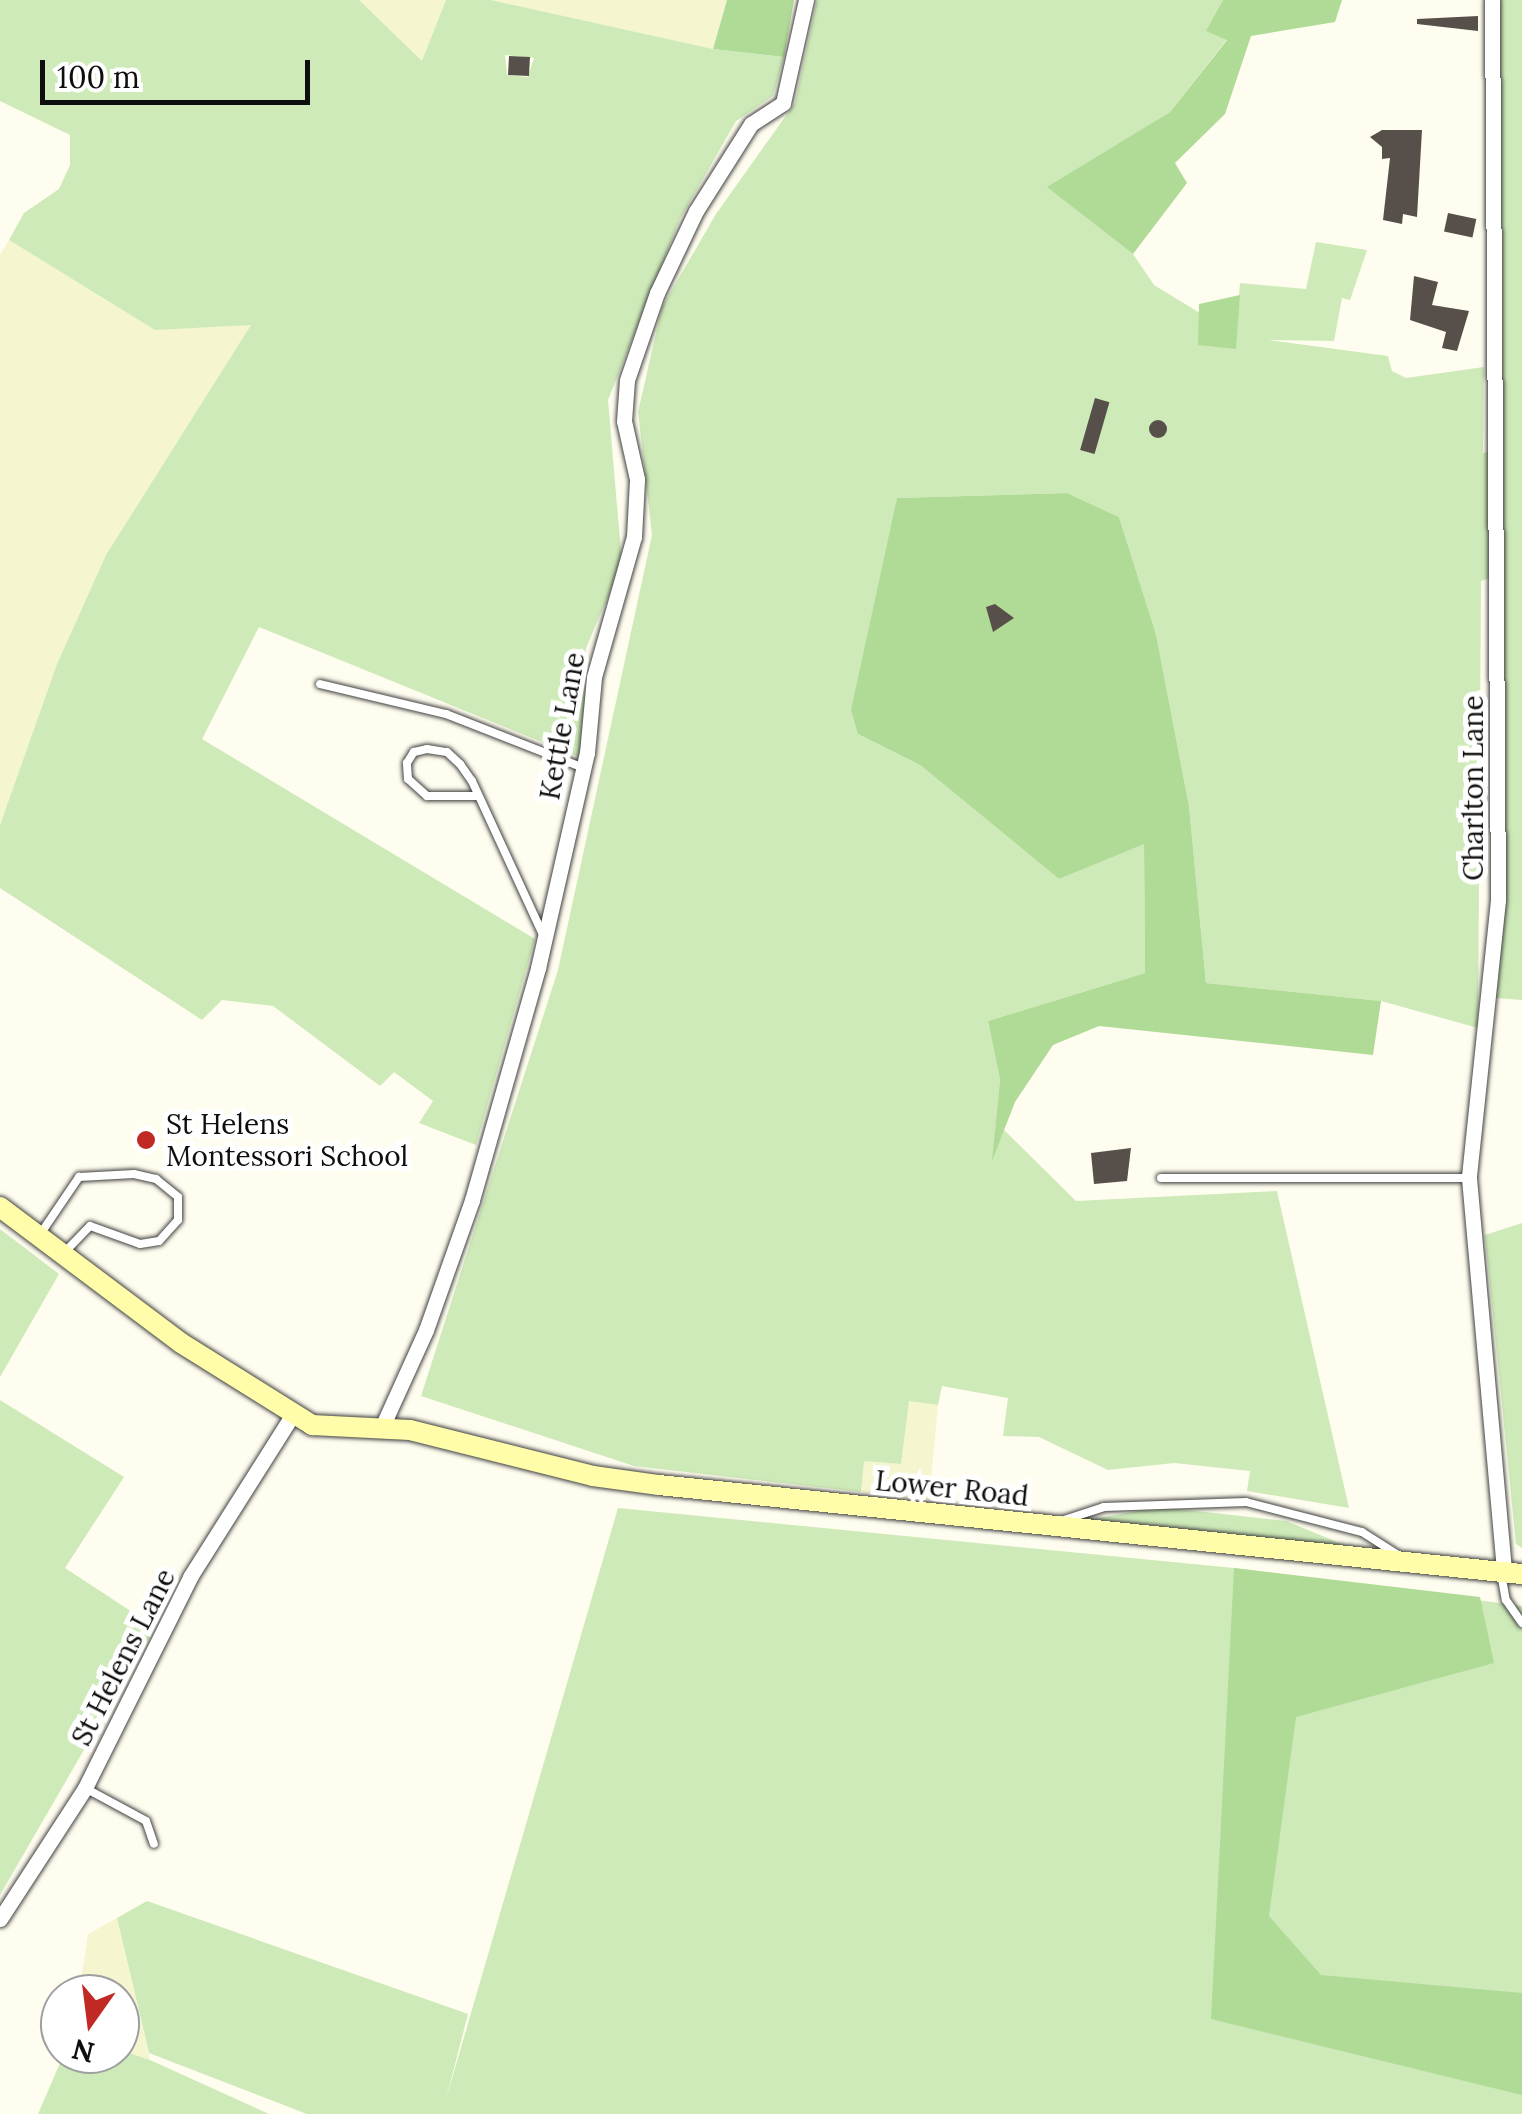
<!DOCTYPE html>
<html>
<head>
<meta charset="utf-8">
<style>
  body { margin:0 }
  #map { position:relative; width:1522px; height:2114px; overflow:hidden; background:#fffdef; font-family:Lora,serif }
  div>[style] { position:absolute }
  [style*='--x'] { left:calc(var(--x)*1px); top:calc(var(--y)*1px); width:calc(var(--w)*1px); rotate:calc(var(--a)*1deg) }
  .farmland>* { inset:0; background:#f5f5cf }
  .green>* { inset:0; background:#ceeab8 }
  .forest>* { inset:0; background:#b0db97 }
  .building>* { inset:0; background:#57504a; transform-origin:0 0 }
  .round { border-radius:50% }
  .roads { filter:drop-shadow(0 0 2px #414141) drop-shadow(0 0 2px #414141) }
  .service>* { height:8px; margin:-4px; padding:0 4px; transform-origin:4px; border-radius:4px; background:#fff }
  .minor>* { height:15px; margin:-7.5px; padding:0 7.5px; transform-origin:7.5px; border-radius:7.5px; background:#fff }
  .secondary>* { height:20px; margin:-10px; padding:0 10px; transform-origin:10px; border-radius:10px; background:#fffdaa }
  .dots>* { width:28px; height:28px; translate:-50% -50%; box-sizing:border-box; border:5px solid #fff; border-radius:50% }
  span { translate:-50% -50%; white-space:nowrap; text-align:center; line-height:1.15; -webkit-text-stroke:10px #fff; paint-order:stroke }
  .street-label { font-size:28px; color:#0e0e0e }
  .poi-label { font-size:28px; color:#0e0e0e }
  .left { translate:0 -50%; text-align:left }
  .north { position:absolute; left:40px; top:1974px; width:100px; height:100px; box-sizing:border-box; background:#fff; border:2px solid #9f9f9f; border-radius:50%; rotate:194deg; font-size:28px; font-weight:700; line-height:40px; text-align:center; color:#0e0e0e }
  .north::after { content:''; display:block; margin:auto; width:35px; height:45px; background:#c02924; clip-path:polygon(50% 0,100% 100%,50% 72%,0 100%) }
  .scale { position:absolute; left:40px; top:60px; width:270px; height:45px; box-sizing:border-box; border:5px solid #0e0e0e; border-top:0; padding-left:12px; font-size:30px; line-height:35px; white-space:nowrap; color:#0e0e0e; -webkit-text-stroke:8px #fff; paint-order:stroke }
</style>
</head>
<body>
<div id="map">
  <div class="farmland">
    <div style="clip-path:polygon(359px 0,446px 0,423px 62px)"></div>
    <div style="clip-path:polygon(491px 0,727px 0,713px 49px)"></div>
    <div style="clip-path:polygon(9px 240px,155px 330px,252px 324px,106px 555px,57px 664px,0 825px,0 255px)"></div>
    <div style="clip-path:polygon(909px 1400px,938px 1405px,929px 1502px,861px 1492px,864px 1461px,901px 1464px)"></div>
    <div style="clip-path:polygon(117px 1918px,150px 2060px,120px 2050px,120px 1994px,79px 1994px,88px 1934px)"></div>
  </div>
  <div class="green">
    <div style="clip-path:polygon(evenodd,0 0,359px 0,422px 61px,446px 0,491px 0,713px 49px,784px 57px,773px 96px,736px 121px,680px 219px,608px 400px,622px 564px,586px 648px,584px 759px,259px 627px,202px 739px,535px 939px,476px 1145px,419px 1123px,433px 1101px,394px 1072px,380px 1086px,273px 1006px,222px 1000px,202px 1020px,0 888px,0 825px,57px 664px,106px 555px,251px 325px,155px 330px,9px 240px,24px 213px,59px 189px,70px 165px,70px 135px,0 101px,0 0,505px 55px,534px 58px,528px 77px,507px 75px,505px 55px)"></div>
    <div style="clip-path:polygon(817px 0,1223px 0,1207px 31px,1227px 39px,1170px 112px,1048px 187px,1133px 254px,1154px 285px,1236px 335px,1240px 283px,1306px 289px,1316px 242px,1367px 250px,1350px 300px,1342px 298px,1334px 341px,1269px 340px,1388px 356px,1392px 371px,1406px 378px,1484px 367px,1483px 453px,1503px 450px,1498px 0,1522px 0,1522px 1000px,1496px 998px,1504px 574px,1481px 581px,1478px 1028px,1381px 1001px,1206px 983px,1189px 806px,1156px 634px,1119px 517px,1067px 493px,897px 498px,858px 734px,920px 765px,1059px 879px,1144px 843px,1145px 973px,988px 1021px,1000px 1080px,993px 1156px,1004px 1130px,1076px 1201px,1277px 1191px,1349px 1508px,1247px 1491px,1250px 1471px,1174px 1463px,1108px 1470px,1039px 1437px,1003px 1436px,1008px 1398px,942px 1386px,938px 1405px,909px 1401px,901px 1464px,864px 1461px,861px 1492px,634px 1466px,421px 1396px,558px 970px,652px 535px,638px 412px,662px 307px,716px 214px,795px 103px)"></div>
    <div style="clip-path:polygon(1522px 1223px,1522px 1548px,1516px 1544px,1485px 1235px)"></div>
    <div style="clip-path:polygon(0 1229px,59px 1274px,0 1377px)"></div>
    <div style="clip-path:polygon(0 1400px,124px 1477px,65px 1568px,155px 1627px,0 1895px)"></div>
    <div style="clip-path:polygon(1160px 1507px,1286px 1521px,1359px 1551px,1086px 1520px)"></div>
    <div style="clip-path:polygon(618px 1508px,1234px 1568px,1522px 1606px,1522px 2114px,307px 2114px,149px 2053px,117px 1918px,147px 1901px,468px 2014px,446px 2099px)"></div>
    <div style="clip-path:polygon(120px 2050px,150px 2060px,269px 2114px,38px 2114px,64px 2054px)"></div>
  </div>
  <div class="forest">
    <div style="clip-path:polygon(727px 0,794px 0,784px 57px,713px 49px)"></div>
    <div style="clip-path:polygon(1223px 0,1342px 0,1335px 22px,1251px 36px,1225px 114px,1175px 163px,1187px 183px,1133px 254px,1047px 187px,1170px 112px,1227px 40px,1206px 31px)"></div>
    <div style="clip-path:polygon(1240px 295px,1236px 349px,1198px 345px,1199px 304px)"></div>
    <div style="clip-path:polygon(1067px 493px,1119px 517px,1156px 634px,1189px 806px,1206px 983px,1381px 1001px,1373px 1055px,1099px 1026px,1053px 1045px,1015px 1102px,992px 1161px,1000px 1080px,988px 1021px,1145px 973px,1144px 844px,1059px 879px,920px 765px,858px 734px,851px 710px,897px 498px)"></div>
    <div style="clip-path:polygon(1234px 1568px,1480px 1597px,1494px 1663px,1296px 1717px,1269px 1916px,1321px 1975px,1522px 1993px,1522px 2095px,1211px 2019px)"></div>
  </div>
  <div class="building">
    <div style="clip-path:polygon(1478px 16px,1478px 31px,1417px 24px,1417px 19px)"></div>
    <div style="left:509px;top:56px;width:21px;height:19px;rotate:3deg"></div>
    <div style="clip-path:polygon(1382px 130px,1422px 130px,1417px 217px,1403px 214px,1402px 224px,1383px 220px,1390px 158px,1382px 159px,1382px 147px,1370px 137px)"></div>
    <div style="left:1448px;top:213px;width:29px;height:19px;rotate:12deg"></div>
    <div style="clip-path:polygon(1414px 276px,1438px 282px,1432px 305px,1469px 311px,1457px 351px,1442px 348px,1446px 332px,1410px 320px)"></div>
    <div style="left:1095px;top:398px;width:15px;height:54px;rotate:16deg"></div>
    <div class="round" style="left:1149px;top:420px;width:18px;height:18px"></div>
    <div style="clip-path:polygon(995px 604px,1014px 618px,993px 632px,986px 607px)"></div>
    <div style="clip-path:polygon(1131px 1148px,1127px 1181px,1094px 1184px,1091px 1153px)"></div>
  </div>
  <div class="roads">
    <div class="service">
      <div style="--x:320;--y:684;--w:130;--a:13.4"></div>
      <div style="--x:446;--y:714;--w:148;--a:21.4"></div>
      <div style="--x:478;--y:796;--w:51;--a:180"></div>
      <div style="--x:427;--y:796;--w:25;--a:-138"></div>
      <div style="--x:408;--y:779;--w:16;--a:-94"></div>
      <div style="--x:407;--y:763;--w:13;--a:-58"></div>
      <div style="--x:414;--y:752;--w:13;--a:-13"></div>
      <div style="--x:427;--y:749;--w:20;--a:9"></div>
      <div style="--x:447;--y:752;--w:18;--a:43"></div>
      <div style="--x:460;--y:764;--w:21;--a:55"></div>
      <div style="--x:472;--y:781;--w:170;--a:65.2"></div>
      <div style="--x:1161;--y:1178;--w:308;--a:0"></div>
      <div style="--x:41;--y:1233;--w:68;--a:-55.8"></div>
      <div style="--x:79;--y:1177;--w:55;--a:-3.1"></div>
      <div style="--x:134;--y:1174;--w:23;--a:13"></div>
      <div style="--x:156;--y:1179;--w:28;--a:39"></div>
      <div style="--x:178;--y:1197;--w:23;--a:90"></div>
      <div style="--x:178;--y:1220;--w:28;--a:132"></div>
      <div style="--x:159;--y:1241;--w:19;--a:171"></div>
      <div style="--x:140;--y:1244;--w:53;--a:-160.2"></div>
      <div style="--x:90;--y:1226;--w:39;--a:134"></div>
      <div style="--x:1061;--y:1521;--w:45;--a:-18"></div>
      <div style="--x:1104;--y:1507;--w:142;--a:-2"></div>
      <div style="--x:1246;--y:1502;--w:120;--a:14.5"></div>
      <div style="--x:1362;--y:1532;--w:43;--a:32.6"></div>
      <div style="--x:1501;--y:1573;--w:27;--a:80"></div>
      <div style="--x:1506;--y:1600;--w:28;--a:55"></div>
      <div style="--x:85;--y:1788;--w:69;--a:28.4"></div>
      <div style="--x:146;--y:1821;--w:24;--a:71"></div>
    </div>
    <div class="minor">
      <div style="--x:1492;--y:0;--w:900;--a:89.62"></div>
      <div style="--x:1498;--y:900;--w:280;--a:96"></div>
      <div style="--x:1469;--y:1178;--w:396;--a:84.9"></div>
      <div style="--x:382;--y:1427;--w:107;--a:-65.6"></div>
      <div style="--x:426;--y:1330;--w:138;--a:-70.5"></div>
      <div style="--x:472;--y:1200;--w:241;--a:-74.1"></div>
      <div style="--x:538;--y:968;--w:221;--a:-77.2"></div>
      <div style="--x:587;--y:753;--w:76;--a:-84.7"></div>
      <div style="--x:594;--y:677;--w:146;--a:-74.1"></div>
      <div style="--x:634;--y:537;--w:58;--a:-87"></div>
      <div style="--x:637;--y:479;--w:59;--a:-102.6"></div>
      <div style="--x:624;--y:421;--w:41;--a:-85.8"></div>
      <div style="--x:627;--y:380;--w:92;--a:-71"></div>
      <div style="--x:657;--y:293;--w:91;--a:-64.6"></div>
      <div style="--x:696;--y:211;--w:103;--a:-57.7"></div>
      <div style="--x:751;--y:124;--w:38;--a:-33"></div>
      <div style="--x:783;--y:103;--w:106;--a:-77.4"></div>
      <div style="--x:0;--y:1919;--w:156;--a:-57"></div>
      <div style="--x:85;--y:1788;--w:236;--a:-63.5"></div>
      <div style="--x:190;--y:1577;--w:189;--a:-57.7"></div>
    </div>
    <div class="secondary">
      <div style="--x:0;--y:1207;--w:226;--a:36.9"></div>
      <div style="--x:181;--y:1343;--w:155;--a:32"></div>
      <div style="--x:312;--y:1425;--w:98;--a:2.9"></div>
      <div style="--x:410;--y:1430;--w:189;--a:14.1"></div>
      <div style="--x:593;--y:1476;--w:67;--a:7.8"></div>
      <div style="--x:659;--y:1485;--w:868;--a:5.89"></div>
    </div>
  </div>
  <div class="dots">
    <div style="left:146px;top:1140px;background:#c02924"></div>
  </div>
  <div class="street-label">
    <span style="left:562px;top:726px;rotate:-80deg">Kettle Lane</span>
    <span style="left:1473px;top:788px;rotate:-90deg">Charlton Lane</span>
    <span style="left:952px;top:1488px;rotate:6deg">Lower Road</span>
    <span style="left:123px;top:1657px;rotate:-63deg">St Helens Lane</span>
  </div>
  <div class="poi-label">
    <span class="left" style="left:166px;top:1140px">St Helens<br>Montessori School</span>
  </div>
  <div class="north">N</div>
  <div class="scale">100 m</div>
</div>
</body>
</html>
